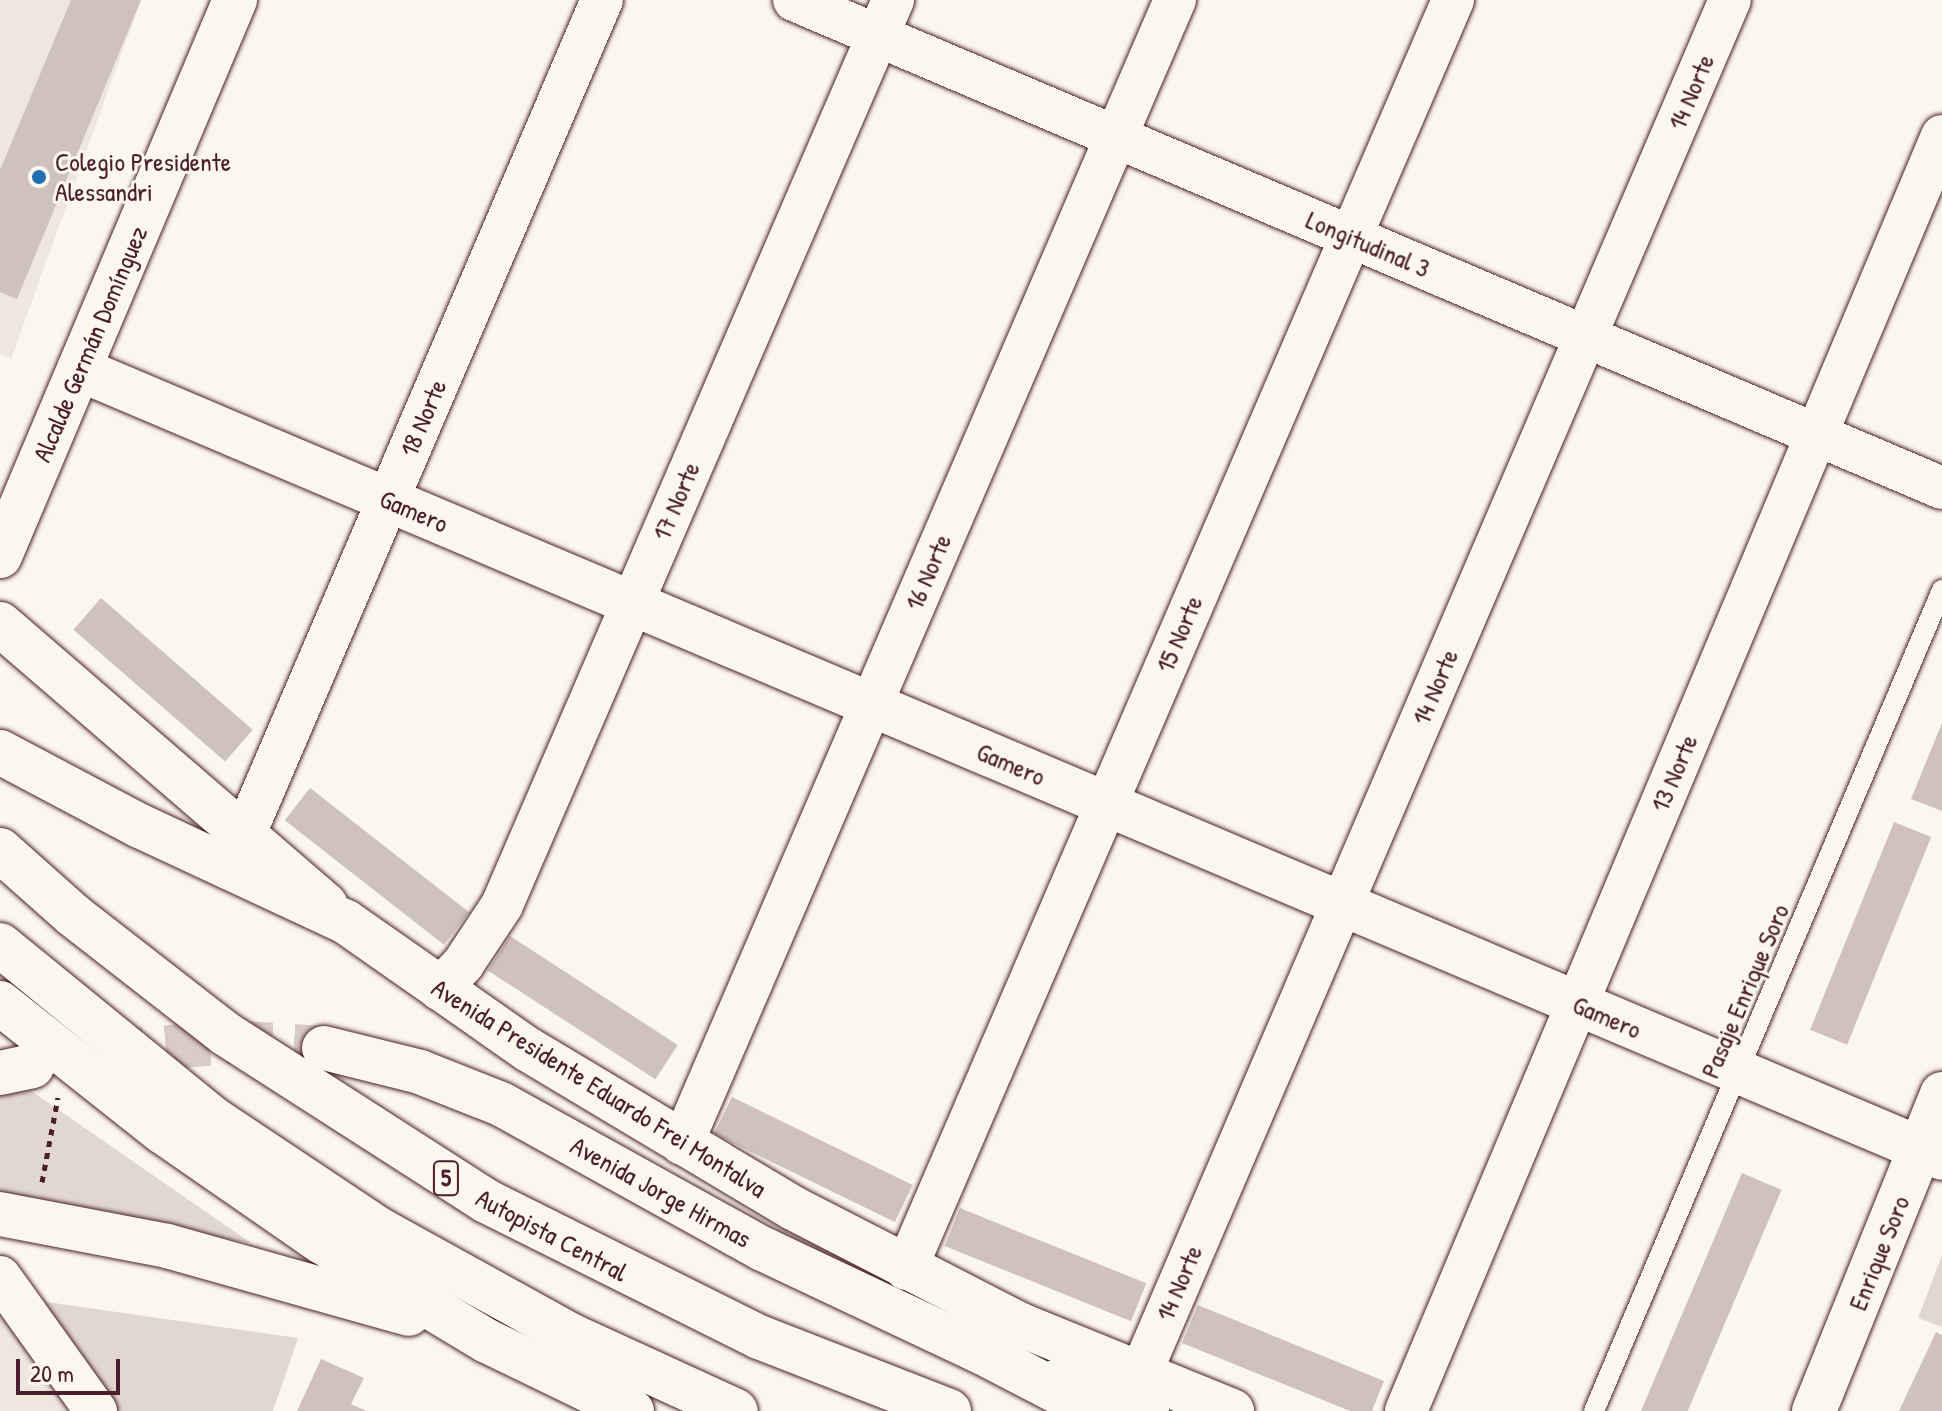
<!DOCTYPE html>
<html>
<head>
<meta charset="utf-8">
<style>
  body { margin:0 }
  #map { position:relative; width:1942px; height:1411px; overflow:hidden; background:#fbf7ec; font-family:"Patrick Hand",sans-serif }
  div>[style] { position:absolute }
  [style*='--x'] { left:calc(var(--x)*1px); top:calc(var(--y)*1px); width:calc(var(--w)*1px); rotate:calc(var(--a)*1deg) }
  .built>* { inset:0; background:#eee7de }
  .green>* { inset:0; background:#e2d7d0 }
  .building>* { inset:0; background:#cfc2bc; transform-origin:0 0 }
  .secondary-tunnel>* { height:44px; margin-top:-22px; transform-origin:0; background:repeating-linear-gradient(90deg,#d8ccc5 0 44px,transparent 0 66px) }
  .path>* { height:5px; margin-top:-2.5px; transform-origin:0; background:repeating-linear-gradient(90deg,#4a1f2b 0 6px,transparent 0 12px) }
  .roads { filter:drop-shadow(0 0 2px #4a1f2b) drop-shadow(0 0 2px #4a1f2b) }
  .lane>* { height:20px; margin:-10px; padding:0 10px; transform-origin:10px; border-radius:10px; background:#fbf7ec }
  .street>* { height:42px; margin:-21px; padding:0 21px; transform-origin:21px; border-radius:21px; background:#fbf7ec }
  .secondary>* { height:44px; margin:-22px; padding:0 22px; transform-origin:22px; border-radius:22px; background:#fbf7ec }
  .primary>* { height:44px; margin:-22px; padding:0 22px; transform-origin:22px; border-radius:22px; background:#fbf7ec }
  .highway>* { height:44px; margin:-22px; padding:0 22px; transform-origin:22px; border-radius:22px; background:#fbf7ec }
  .dots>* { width:22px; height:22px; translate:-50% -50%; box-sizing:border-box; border:4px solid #fbf7ec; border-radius:50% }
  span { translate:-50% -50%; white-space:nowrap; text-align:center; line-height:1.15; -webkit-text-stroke:6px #fbf7ec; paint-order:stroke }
  .shield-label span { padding:2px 6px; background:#fbf7ec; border:2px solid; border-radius:6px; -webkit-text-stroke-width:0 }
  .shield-label { font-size:24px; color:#4a1f2b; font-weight:700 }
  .street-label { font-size:26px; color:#4a1f2b }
  .poi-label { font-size:26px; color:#4a1f2b }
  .left { translate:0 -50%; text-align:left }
  .scale { position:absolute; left:16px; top:1359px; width:104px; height:36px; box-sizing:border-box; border:4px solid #4a1f2b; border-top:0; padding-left:10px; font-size:24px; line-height:28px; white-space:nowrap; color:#4a1f2b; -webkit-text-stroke:6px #fbf7ec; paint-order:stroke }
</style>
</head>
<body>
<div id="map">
  <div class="built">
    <div style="clip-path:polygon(0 0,141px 0,11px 359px,0 354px)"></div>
    <div style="clip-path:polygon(0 1290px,85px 1411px,0 1411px)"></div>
  </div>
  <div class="green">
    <div style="clip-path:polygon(27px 1088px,251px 1243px,0 1199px,0 1094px)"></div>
    <div style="clip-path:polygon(1942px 1255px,1942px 1327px,1918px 1318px)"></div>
    <div style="clip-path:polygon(40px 1301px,298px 1338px,273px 1411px,117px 1411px)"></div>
  </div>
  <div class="building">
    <div style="clip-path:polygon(71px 0,141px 0,17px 299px,0 292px,0 170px)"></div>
    <div style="left:101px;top:598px;width:201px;height:42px;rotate:41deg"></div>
    <div style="clip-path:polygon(1942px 723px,1942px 811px,1911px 799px)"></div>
    <div style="left:310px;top:788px;width:202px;height:41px;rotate:38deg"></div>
    <div style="left:1894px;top:822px;width:40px;height:224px;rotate:22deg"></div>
    <div style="left:510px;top:936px;width:200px;height:41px;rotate:33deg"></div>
    <div style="left:732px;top:1097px;width:201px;height:41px;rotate:26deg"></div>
    <div style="left:1742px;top:1173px;width:43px;height:259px;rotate:23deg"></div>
    <div style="left:960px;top:1208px;width:201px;height:41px;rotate:22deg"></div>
    <div style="clip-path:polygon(1198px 1305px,1384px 1381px,1372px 1411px,1350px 1411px,1182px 1343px)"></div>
    <div style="clip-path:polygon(1936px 1332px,1942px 1335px,1942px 1411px,1899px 1411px)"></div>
    <div style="clip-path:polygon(321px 1359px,364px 1378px,351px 1404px,366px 1411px,297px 1411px)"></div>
  </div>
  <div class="secondary-tunnel">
    <div style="--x:100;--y:1053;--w:128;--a:-4.9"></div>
    <div style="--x:228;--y:1042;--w:96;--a:3.6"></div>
  </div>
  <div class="path">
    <div style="--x:42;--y:1182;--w:86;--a:-79.3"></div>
  </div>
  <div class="roads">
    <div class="lane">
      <div style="--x:1594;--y:1411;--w:892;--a:-67.03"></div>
    </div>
    <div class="street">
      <div style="--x:794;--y:0;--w:1247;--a:23.03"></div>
      <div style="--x:244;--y:836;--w:909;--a:-66.82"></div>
      <div style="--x:439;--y:989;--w:35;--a:-46"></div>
      <div style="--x:463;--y:964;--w:71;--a:-56.5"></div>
      <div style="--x:502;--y:905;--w:986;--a:-66.63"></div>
      <div style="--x:682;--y:1144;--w:1246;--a:-66.69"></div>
      <div style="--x:906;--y:1269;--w:1382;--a:-66.68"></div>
      <div style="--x:0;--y:1277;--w:165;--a:54.4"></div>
      <div style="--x:1140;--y:1375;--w:1496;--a:-66.78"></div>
      <div style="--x:1406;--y:1411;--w:1383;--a:-67.2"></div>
    </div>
    <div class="secondary">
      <div style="--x:79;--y:369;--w:2023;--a:22.95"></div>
      <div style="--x:0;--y:556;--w:604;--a:-67.09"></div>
      <div style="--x:0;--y:624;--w:430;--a:40.8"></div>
      <div style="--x:0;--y:1003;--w:208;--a:38.4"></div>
      <div style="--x:163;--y:1132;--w:193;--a:34.7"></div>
      <div style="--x:322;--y:1242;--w:192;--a:31"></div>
      <div style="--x:487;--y:1341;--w:161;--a:25.8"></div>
      <div style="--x:324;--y:1048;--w:99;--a:14"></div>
      <div style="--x:420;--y:1072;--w:87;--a:21.6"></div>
      <div style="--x:501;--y:1104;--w:299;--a:29"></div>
      <div style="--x:763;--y:1249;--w:252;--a:25.3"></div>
      <div style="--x:0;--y:1073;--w:33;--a:-12"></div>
      <div style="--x:0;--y:1214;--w:170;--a:10.8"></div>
      <div style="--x:167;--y:1246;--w:251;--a:15.7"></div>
      <div style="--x:1814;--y:1411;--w:342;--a:-68"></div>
    </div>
    <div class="primary">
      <div style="--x:346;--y:922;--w:223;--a:35"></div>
      <div style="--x:529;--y:1050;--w:308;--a:30.9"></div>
      <div style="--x:793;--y:1208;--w:256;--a:27.2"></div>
      <div style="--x:1021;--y:1325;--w:228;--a:22.2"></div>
      <div style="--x:1058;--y:1381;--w:94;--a:18.6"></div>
    </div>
    <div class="highway">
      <div style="--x:0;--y:752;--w:158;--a:27.9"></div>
      <div style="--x:140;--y:826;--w:227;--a:25"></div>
      <div style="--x:0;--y:850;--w:98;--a:41.7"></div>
      <div style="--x:73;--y:915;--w:194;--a:37.9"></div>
      <div style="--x:226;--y:1034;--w:309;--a:32.7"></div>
      <div style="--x:486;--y:1201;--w:305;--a:26.5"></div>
      <div style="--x:759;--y:1337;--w:204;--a:21.3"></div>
      <div style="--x:0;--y:945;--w:274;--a:39.2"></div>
      <div style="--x:212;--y:1118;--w:202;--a:33.7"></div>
      <div style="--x:380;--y:1230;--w:219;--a:28.9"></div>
      <div style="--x:572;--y:1336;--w:180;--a:24.6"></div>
      <div style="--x:991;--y:1357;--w:117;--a:27.4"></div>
    </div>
  </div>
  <div class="dots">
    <div style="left:39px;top:177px;background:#1f6fb2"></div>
  </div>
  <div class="shield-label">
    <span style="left:446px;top:1178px">5</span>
  </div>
  <div class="street-label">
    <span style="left:1691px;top:92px;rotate:-67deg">14 Norte</span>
    <span style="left:1368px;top:244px;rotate:23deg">Longitudinal 3</span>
    <span style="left:90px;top:344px;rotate:-67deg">Alcalde Germán Domínguez</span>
    <span style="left:423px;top:418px;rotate:-67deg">18 Norte</span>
    <span style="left:676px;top:501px;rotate:-67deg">17 Norte</span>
    <span style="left:414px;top:511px;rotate:23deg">Gamero</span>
    <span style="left:928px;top:572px;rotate:-67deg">16 Norte</span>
    <span style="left:1179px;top:634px;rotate:-67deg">15 Norte</span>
    <span style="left:1435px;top:687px;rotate:-67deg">14 Norte</span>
    <span style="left:1011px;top:764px;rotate:23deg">Gamero</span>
    <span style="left:1674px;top:773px;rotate:-67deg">13 Norte</span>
    <span style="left:1745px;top:991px;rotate:-67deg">Pasaje Enrique Soro</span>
    <span style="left:1607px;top:1017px;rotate:23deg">Gamero</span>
    <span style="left:599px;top:1088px;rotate:32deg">Avenida Presidente Eduardo Frei Montalva</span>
    <span style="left:661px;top:1192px;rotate:29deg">Avenida Jorge Hirmas</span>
    <span style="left:552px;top:1235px;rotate:28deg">Autopista Central</span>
    <span style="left:1879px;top:1253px;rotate:-68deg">Enrique Soro</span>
    <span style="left:1179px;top:1283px;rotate:-67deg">14 Norte</span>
  </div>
  <div class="poi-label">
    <span class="left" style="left:55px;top:177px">Colegio Presidente<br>Alessandri</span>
  </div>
  <div class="scale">20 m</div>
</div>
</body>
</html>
